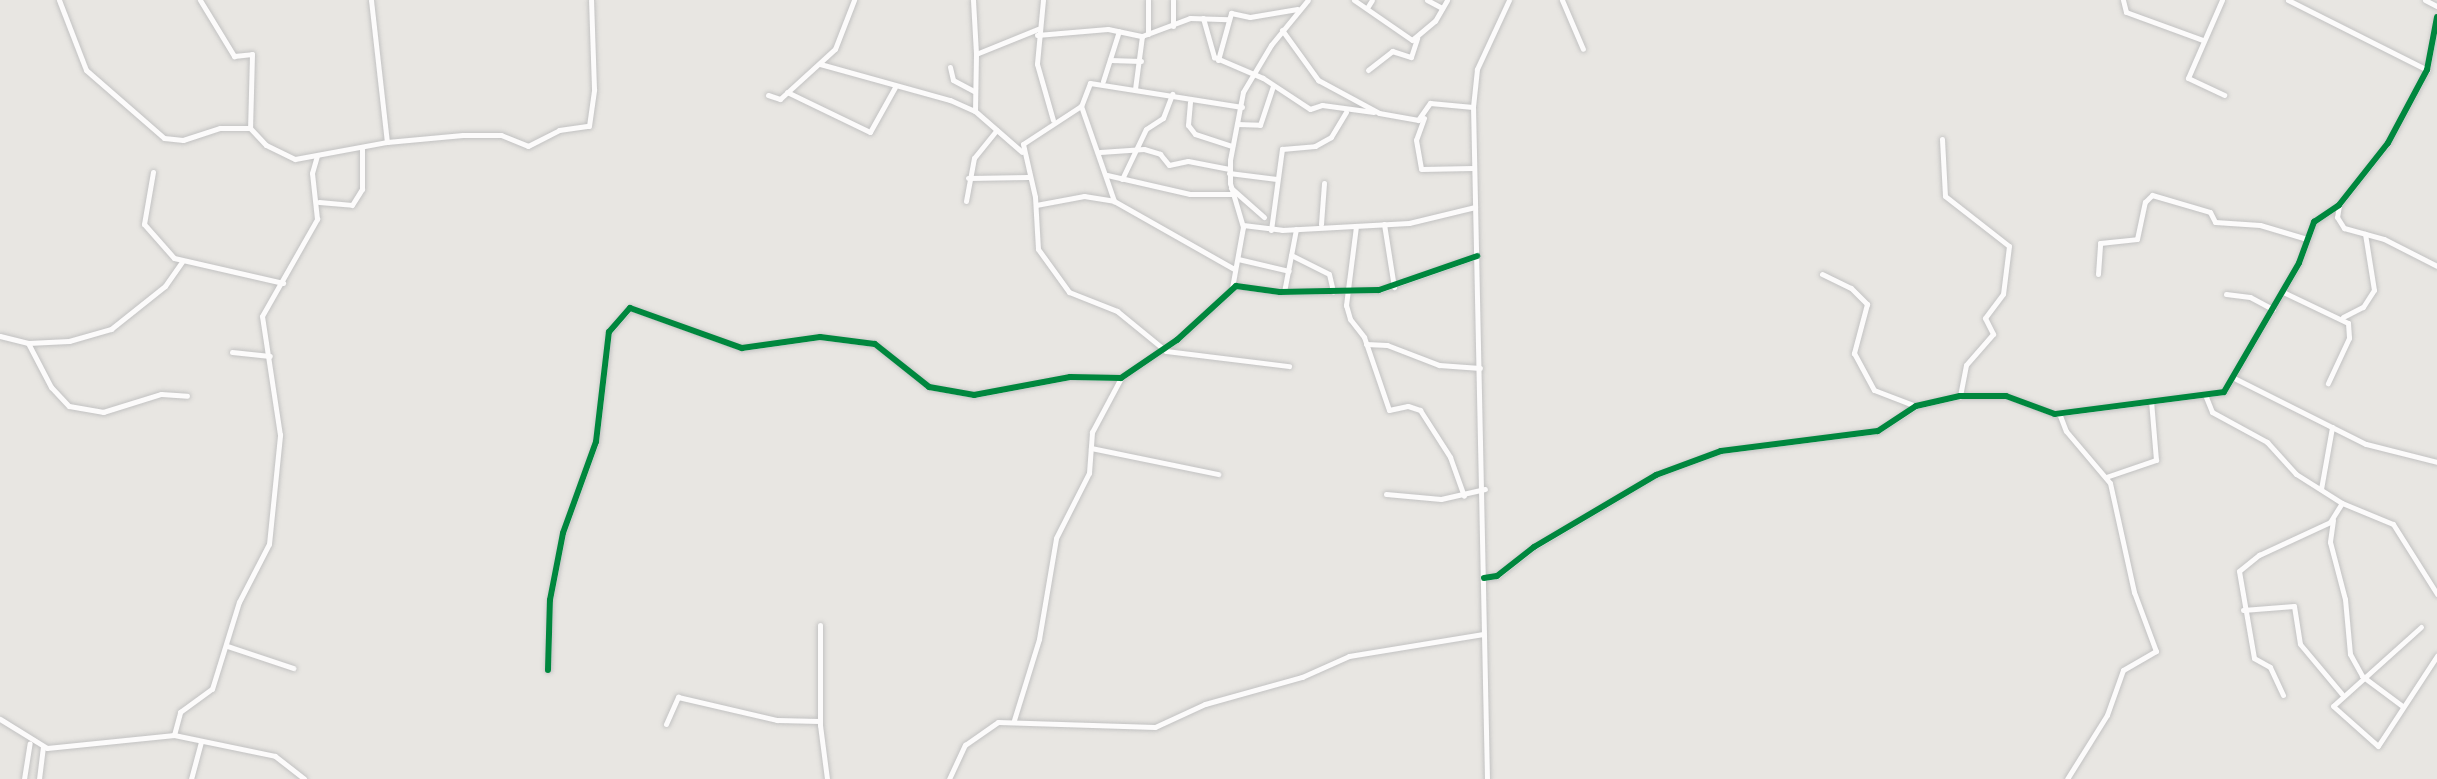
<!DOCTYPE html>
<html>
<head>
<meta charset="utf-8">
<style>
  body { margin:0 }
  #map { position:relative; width:2437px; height:779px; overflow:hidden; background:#e8e6e2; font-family:"Noto Sans",sans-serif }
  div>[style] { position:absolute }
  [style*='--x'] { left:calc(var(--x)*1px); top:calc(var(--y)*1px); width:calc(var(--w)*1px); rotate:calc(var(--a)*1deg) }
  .roads { filter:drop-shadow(0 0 2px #c2c2c2) drop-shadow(0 0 2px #c2c2c2) }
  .minor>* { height:5px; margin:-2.5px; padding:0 2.5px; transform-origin:2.5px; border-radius:2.5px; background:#fcfbfb }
  .cycleway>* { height:6px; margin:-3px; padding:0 3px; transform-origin:3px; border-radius:3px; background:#00873e }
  span { translate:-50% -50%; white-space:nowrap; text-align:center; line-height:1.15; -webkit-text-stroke:4.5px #fff; paint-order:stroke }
</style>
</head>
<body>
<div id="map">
  <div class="roads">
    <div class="minor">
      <div style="--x:59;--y:0;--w:75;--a:68.9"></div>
      <div style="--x:86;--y:70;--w:103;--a:41.1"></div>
      <div style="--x:164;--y:138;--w:19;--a:6"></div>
      <div style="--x:183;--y:140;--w:39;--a:-18"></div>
      <div style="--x:220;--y:128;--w:30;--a:0"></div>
      <div style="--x:250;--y:128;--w:23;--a:47"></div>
      <div style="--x:266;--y:145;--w:32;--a:26"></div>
      <div style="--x:295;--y:159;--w:94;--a:-10.5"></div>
      <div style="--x:387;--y:142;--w:76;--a:-5.3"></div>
      <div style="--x:463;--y:135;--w:38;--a:0"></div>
      <div style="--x:501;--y:135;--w:29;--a:22"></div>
      <div style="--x:528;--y:146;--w:35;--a:-27"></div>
      <div style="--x:559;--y:130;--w:30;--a:-8"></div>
      <div style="--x:589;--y:126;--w:37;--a:-82"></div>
      <div style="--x:594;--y:89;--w:89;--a:-91.9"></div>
      <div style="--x:200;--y:0;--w:66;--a:58.7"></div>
      <div style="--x:234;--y:56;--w:18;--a:-6"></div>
      <div style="--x:252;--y:54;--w:74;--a:91.5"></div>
      <div style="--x:371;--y:0;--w:143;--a:83.6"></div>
      <div style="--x:973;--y:0;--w:54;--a:86.8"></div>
      <div style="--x:1043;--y:0;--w:64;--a:95.4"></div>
      <div style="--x:1037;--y:64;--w:58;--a:74.1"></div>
      <div style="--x:1354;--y:0;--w:70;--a:34.6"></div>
      <div style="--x:1412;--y:40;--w:30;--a:-40"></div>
      <div style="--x:1435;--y:21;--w:24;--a:-60"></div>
      <div style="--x:1427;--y:0;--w:17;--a:28"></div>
      <div style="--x:1562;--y:0;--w:53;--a:66.8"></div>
      <div style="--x:2123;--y:0;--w:12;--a:76"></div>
      <div style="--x:2126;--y:12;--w:82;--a:20"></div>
      <div style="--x:2222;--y:0;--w:85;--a:113.6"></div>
      <div style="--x:2188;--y:78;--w:40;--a:25"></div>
      <div style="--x:2288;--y:0;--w:156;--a:26.7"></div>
      <div style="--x:2425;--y:0;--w:13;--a:27"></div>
      <div style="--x:1367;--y:8;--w:9;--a:-58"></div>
      <div style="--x:1203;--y:18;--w:41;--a:74.2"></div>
      <div style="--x:1214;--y:57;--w:53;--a:23.2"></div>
      <div style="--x:1263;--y:78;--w:56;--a:33.4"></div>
      <div style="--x:1310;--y:109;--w:13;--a:-18"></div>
      <div style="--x:1322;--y:105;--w:52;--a:7.7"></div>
      <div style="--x:1173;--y:26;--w:26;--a:-90"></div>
      <div style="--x:1282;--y:30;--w:62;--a:54.2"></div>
      <div style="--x:1318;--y:80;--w:69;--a:28.4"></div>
      <div style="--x:1379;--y:113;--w:40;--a:10"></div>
      <div style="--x:1418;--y:120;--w:21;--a:-55"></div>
      <div style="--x:1430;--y:103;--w:43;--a:5.3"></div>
      <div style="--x:1148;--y:34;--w:34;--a:-90"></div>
      <div style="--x:1037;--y:35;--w:71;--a:-4.8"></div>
      <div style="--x:1108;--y:29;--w:35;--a:12"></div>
      <div style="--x:1142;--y:36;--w:51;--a:-20.6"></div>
      <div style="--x:1190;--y:18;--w:38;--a:2"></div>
      <div style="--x:1110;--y:60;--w:31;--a:2"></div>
      <div style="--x:1218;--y:60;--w:49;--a:-74.5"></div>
      <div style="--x:1231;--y:13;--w:19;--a:12"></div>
      <div style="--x:1250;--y:17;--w:48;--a:-9.7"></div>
      <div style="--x:820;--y:64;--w:135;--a:15.5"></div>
      <div style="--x:950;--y:100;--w:27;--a:24"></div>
      <div style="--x:975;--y:111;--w:62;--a:41.1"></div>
      <div style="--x:950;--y:67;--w:13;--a:77"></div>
      <div style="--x:953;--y:80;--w:24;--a:28"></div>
      <div style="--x:1368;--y:70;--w:31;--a:-38"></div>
      <div style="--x:1392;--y:51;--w:20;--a:18"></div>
      <div style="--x:1411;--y:57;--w:20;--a:-72"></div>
      <div style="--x:1103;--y:81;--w:52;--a:-72.3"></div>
      <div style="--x:1135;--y:89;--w:53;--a:-82.5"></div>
      <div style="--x:787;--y:92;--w:92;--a:25.7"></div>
      <div style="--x:870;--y:132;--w:51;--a:-60.9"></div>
      <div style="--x:768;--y:95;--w:13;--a:18"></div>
      <div style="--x:780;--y:99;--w:74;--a:-42.3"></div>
      <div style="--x:835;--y:49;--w:53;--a:-68.8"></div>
      <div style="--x:1190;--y:102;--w:23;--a:95"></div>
      <div style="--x:1188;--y:125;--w:11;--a:52"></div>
      <div style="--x:1195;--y:134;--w:39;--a:18"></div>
      <div style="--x:1081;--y:106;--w:101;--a:70.8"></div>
      <div style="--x:1114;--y:201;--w:138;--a:29.5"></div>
      <div style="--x:1242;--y:107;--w:154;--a:-171"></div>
      <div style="--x:1090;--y:83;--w:25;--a:111"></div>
      <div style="--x:1081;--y:106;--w:69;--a:146.8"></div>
      <div style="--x:1023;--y:144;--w:54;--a:77.2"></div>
      <div style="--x:1035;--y:197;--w:52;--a:86.7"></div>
      <div style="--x:1038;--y:249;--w:53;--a:54.2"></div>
      <div style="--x:1069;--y:292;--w:52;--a:21.6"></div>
      <div style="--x:1117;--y:311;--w:63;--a:39.2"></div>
      <div style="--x:1166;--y:351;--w:124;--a:7"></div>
      <div style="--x:975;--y:111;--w:57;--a:-89"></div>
      <div style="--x:976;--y:54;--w:67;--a:-22"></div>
      <div style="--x:1424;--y:118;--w:23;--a:110"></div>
      <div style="--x:1416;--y:140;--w:29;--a:80"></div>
      <div style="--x:1421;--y:169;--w:52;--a:-1.1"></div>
      <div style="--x:1237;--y:124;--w:23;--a:2"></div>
      <div style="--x:1260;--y:125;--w:41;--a:-71.6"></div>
      <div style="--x:1942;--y:139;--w:57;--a:87"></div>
      <div style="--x:1945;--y:196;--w:81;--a:38"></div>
      <div style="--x:2009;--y:246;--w:48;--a:97.1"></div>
      <div style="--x:2003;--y:294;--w:30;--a:127"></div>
      <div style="--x:1985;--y:318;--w:18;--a:63"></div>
      <div style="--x:1993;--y:334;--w:41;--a:131.1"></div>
      <div style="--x:1966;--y:365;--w:32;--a:101"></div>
      <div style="--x:1100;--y:152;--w:44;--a:-3.9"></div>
      <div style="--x:1144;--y:149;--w:17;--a:17"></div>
      <div style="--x:1160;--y:154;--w:14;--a:51"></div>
      <div style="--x:1169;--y:165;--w:19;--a:-12"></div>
      <div style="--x:1188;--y:161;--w:42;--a:11"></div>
      <div style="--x:153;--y:172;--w:53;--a:99.8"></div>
      <div style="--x:144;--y:224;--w:45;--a:48.6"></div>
      <div style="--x:174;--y:258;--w:112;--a:12.9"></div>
      <div style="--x:1229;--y:173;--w:48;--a:7.1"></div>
      <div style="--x:1107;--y:175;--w:85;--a:12.9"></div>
      <div style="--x:1190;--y:194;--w:43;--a:0"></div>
      <div style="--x:968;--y:178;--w:60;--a:-1"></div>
      <div style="--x:1122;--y:179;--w:55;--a:-64.4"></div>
      <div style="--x:1146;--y:129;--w:20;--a:-33"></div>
      <div style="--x:1163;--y:118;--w:26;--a:-69"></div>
      <div style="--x:1231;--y:188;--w:44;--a:41.3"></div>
      <div style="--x:966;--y:201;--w:44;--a:-79.5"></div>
      <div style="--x:974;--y:158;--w:36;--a:-51"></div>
      <div style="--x:319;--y:202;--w:33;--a:5"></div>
      <div style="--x:352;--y:205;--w:19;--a:-58"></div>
      <div style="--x:362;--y:189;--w:40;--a:-90"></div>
      <div style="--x:1036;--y:205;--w:49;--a:-10.6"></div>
      <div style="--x:1084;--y:196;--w:30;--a:9"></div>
      <div style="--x:2339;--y:205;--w:12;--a:99"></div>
      <div style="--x:2337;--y:217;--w:13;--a:58"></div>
      <div style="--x:2344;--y:228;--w:41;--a:15.4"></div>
      <div style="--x:2384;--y:239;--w:59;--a:27"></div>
      <div style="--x:1321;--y:224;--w:41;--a:-85.8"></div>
      <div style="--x:1384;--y:224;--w:64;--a:81"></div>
      <div style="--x:1243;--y:225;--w:39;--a:7"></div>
      <div style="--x:1282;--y:230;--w:127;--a:-3.2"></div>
      <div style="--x:1409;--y:223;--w:68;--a:-13.6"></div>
      <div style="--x:1356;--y:226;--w:80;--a:97.2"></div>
      <div style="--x:1346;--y:305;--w:15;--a:74"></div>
      <div style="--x:1350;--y:319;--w:23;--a:52"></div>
      <div style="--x:1364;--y:337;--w:77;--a:71.1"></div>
      <div style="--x:1389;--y:410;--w:19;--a:-12"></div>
      <div style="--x:1408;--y:406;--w:13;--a:18"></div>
      <div style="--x:1420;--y:410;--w:56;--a:57.4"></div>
      <div style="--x:1450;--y:457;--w:41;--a:70.3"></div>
      <div style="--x:1271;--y:230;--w:82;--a:-82.3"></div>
      <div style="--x:1282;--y:149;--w:33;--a:-5"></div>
      <div style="--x:1315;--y:146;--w:18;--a:-29"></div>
      <div style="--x:1331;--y:137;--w:29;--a:-59"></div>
      <div style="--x:1291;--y:255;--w:42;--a:26.6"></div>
      <div style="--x:1329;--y:274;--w:18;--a:77"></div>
      <div style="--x:1238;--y:259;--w:52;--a:13.2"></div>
      <div style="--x:1822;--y:274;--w:32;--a:26"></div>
      <div style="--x:1851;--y:288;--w:23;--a:45"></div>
      <div style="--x:1867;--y:304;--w:51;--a:104.9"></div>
      <div style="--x:1854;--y:353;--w:42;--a:61.6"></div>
      <div style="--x:1874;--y:390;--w:45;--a:20.9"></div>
      <div style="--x:2098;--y:274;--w:31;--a:-86"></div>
      <div style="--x:2100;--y:243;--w:37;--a:-6"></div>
      <div style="--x:2137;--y:239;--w:38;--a:-78"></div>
      <div style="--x:2145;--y:202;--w:10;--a:-45"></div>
      <div style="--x:2152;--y:195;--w:60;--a:16.3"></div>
      <div style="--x:2210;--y:212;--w:11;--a:63"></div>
      <div style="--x:2215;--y:222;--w:45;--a:3.8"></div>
      <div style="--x:2260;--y:225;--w:49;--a:16.6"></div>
      <div style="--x:1232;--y:288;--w:62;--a:-79.8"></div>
      <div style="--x:1243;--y:227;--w:46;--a:-106.5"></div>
      <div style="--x:1230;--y:183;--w:23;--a:-90"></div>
      <div style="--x:1230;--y:160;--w:69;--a:-79.2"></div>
      <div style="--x:1243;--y:92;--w:55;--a:-59.2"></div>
      <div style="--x:1271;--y:45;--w:58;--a:-50.6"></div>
      <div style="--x:1284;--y:292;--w:64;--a:-79.2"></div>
      <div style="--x:2283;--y:292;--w:72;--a:25.5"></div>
      <div style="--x:2348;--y:323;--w:15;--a:86"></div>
      <div style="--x:2349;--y:338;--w:50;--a:115"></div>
      <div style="--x:2226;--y:294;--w:24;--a:7"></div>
      <div style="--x:2250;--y:297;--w:26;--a:28"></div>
      <div style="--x:2343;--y:317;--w:22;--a:-27"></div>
      <div style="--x:2363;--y:307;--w:20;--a:-57"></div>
      <div style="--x:2374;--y:290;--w:57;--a:-99.1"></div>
      <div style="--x:0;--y:336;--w:29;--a:14"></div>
      <div style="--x:28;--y:343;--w:50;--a:62.4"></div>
      <div style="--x:51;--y:387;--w:26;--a:47"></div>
      <div style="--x:69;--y:406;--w:35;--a:10"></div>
      <div style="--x:103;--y:412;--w:61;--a:-17.2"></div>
      <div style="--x:161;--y:394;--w:26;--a:4"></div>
      <div style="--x:28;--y:343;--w:41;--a:-2.8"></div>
      <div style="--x:69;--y:341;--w:44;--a:-15.9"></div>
      <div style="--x:111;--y:329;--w:69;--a:-38.5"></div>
      <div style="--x:165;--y:286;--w:29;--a:-55"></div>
      <div style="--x:1366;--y:344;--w:21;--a:3"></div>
      <div style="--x:1387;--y:345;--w:56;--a:21"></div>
      <div style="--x:1439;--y:365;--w:41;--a:4.2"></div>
      <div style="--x:232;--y:352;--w:38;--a:6"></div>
      <div style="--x:2236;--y:379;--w:145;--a:26.6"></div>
      <div style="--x:2366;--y:444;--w:73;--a:14.2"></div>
      <div style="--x:2206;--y:397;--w:16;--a:68"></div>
      <div style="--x:2212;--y:412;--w:63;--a:28.6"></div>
      <div style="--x:2267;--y:442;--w:43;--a:47.8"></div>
      <div style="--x:2296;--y:474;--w:54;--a:32.2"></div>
      <div style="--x:2342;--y:503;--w:55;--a:22.4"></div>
      <div style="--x:2393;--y:524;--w:83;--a:57.8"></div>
      <div style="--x:2059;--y:413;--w:19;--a:69"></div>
      <div style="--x:2066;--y:431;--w:68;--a:49.8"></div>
      <div style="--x:2110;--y:483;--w:112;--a:77.6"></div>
      <div style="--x:2134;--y:592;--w:63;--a:69.6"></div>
      <div style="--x:2156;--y:651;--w:38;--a:150"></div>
      <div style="--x:2123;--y:670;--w:48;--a:109.6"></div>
      <div style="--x:2107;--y:715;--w:75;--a:122"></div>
      <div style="--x:1091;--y:448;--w:130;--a:11.6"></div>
      <div style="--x:2106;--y:477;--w:53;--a:-18.8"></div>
      <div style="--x:2156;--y:460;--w:59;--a:-94.8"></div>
      <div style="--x:2321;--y:489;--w:63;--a:-79.9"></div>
      <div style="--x:1386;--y:494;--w:55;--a:5.2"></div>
      <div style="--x:1441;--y:499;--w:45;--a:-12.8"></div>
      <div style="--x:2333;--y:520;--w:22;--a:98"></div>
      <div style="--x:2330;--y:542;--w:59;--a:75.3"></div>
      <div style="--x:2345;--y:599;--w:55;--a:84.8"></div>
      <div style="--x:2350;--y:654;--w:25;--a:61"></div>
      <div style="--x:2362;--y:676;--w:49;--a:36.6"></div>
      <div style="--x:1484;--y:578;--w:13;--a:-9"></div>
      <div style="--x:1497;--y:576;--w:47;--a:-38.1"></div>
      <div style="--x:1534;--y:547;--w:142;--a:-30.5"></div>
      <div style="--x:1656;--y:475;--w:69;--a:-20.3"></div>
      <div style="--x:1721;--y:451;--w:158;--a:-7.3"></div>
      <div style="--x:1878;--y:431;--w:45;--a:-33.3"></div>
      <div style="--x:1916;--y:406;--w:45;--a:-12.8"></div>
      <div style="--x:1960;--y:396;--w:46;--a:0"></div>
      <div style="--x:2006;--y:396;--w:52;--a:20.2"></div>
      <div style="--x:2055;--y:414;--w:170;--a:-7.4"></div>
      <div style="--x:2224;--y:392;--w:149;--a:-59.8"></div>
      <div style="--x:2299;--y:263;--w:44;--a:-69.9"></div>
      <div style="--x:2314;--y:222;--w:30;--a:-34"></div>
      <div style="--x:2339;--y:205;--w:79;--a:-51.7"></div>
      <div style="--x:2388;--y:143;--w:83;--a:-61.9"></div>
      <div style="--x:2427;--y:70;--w:54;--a:-79.3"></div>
      <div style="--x:2243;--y:610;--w:51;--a:-4.5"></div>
      <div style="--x:2294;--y:606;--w:38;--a:81"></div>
      <div style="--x:2300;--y:644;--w:65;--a:50"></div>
      <div style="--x:820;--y:625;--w:100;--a:90"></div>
      <div style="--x:820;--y:725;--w:54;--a:82.6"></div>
      <div style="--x:2421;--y:627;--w:118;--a:138.1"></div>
      <div style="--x:2333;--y:706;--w:60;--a:41.6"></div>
      <div style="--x:2378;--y:746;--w:108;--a:-56.8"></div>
      <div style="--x:227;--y:646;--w:70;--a:18.4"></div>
      <div style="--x:548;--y:670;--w:70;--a:-88.4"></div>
      <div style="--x:550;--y:600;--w:68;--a:-79"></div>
      <div style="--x:563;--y:533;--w:97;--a:-70.1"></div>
      <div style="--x:596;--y:442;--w:111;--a:-83.3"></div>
      <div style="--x:609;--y:332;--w:32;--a:-49"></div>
      <div style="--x:630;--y:308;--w:119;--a:19.7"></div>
      <div style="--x:742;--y:348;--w:79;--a:-8"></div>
      <div style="--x:820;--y:337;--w:55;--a:7.3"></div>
      <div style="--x:875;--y:344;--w:69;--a:38.5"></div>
      <div style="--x:929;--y:387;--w:46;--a:10.1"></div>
      <div style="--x:974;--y:395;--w:98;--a:-10.6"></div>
      <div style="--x:1070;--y:377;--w:51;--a:1.1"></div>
      <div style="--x:1121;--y:378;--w:68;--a:-34.2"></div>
      <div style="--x:1177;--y:340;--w:80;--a:-42.5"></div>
      <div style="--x:1236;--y:286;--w:44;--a:7.8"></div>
      <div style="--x:1280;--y:292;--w:99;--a:-1.2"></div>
      <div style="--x:1379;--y:290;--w:104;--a:-19.1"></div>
      <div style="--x:2283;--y:695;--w:31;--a:-115"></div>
      <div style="--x:2270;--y:667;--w:18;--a:-151"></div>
      <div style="--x:2254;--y:658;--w:88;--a:-99.8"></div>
      <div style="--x:2239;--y:571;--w:26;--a:-39"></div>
      <div style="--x:2259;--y:555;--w:78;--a:-24.9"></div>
      <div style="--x:2330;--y:522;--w:22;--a:-58"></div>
      <div style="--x:0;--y:719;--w:55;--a:31.7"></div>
      <div style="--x:47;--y:748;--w:128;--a:-5.8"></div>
      <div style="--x:174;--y:735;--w:103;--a:11.7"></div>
      <div style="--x:275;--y:756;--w:37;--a:38"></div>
      <div style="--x:1014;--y:720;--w:85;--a:-72.8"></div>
      <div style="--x:1039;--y:639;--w:102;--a:-80.4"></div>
      <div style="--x:1056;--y:538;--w:73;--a:-63.1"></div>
      <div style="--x:1089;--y:473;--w:41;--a:-85.8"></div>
      <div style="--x:1092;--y:432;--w:61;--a:-61.8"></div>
      <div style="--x:666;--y:724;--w:30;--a:-66"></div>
      <div style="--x:678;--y:697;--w:102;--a:13.1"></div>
      <div style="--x:777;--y:720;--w:42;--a:1.4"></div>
      <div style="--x:174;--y:735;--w:24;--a:-75"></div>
      <div style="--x:180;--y:712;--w:39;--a:-36"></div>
      <div style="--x:212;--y:689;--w:91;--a:-72.8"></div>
      <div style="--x:239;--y:602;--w:65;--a:-62.7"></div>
      <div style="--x:269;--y:544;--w:110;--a:-84.2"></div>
      <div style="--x:280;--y:435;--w:120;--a:-98.6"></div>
      <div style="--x:262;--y:316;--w:112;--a:-60.4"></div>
      <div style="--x:317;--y:219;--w:46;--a:-96.2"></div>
      <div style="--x:312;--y:173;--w:18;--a:-74"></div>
      <div style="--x:24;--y:779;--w:36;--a:-81"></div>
      <div style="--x:39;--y:779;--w:32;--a:-83"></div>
      <div style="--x:191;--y:779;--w:39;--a:-75"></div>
      <div style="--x:949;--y:779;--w:38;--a:-65"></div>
      <div style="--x:965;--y:745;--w:40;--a:-34.9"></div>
      <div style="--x:998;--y:722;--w:157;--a:1.8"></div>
      <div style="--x:1155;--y:727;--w:55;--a:-24.7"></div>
      <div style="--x:1205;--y:704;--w:101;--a:-15.6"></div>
      <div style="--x:1302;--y:677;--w:51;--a:-24.1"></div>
      <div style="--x:1349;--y:656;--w:136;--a:-9.3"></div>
      <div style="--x:1487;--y:779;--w:672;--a:-91.19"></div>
      <div style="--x:1473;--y:107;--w:38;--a:-84"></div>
      <div style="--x:1477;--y:69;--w:76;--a:-65.1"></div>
    </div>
  </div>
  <div class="cycleway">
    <div style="--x:1484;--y:578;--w:13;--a:-9"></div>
    <div style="--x:1497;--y:576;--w:47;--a:-38.1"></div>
    <div style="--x:1534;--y:547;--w:142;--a:-30.5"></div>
    <div style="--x:1656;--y:475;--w:69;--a:-20.3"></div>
    <div style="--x:1721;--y:451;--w:158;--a:-7.3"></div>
    <div style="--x:1878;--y:431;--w:45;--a:-33.3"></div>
    <div style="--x:1916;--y:406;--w:45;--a:-12.8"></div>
    <div style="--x:1960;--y:396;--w:46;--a:0"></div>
    <div style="--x:2006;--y:396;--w:52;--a:20.2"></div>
    <div style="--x:2055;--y:414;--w:170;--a:-7.4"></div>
    <div style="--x:2224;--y:392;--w:149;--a:-59.8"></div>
    <div style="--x:2299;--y:263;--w:44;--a:-69.9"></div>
    <div style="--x:2314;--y:222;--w:30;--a:-34"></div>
    <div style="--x:2339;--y:205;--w:79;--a:-51.7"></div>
    <div style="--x:2388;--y:143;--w:83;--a:-61.9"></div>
    <div style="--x:2427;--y:70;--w:54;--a:-79.3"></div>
    <div style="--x:548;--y:670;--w:70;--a:-88.4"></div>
    <div style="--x:550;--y:600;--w:68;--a:-79"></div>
    <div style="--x:563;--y:533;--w:97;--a:-70.1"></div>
    <div style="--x:596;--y:442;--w:111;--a:-83.3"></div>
    <div style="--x:609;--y:332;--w:32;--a:-49"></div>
    <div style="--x:630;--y:308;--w:119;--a:19.7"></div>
    <div style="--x:742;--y:348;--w:79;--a:-8"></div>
    <div style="--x:820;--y:337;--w:55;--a:7.3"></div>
    <div style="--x:875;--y:344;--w:69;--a:38.5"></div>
    <div style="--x:929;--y:387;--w:46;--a:10.1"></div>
    <div style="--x:974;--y:395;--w:98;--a:-10.6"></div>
    <div style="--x:1070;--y:377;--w:51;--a:1.1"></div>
    <div style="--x:1121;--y:378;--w:68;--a:-34.2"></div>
    <div style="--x:1177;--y:340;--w:80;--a:-42.5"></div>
    <div style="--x:1236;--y:286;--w:44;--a:7.8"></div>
    <div style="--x:1280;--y:292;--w:99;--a:-1.2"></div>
    <div style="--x:1379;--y:290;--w:104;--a:-19.1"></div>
  </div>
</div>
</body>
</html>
